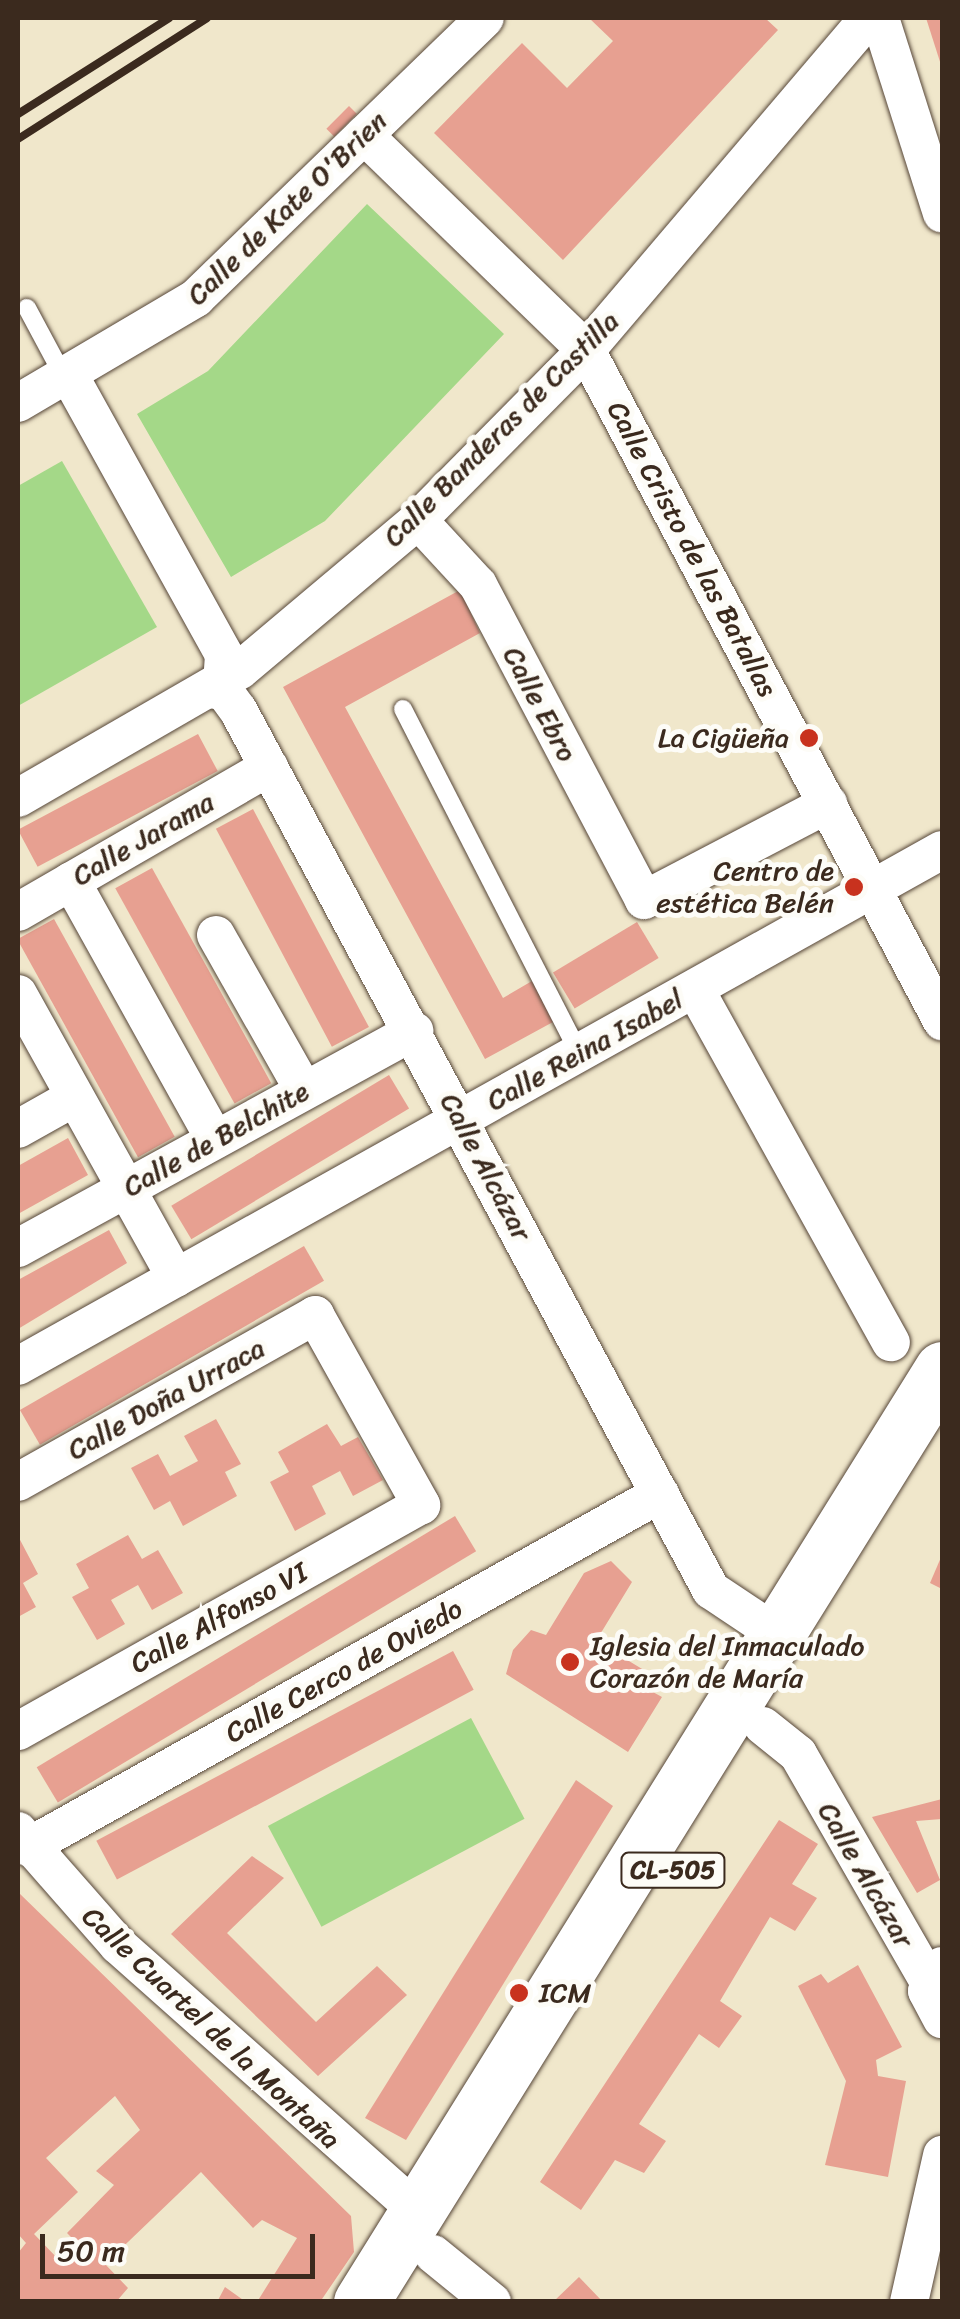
<!DOCTYPE html>
<html>
<head>
<meta charset="utf-8">
<style>
  body { margin:0 }
  #map { position:relative; width:960px; height:2319px; overflow:hidden; background:#f0e7cb; font-family:Sriracha,sans-serif }
  div>[style] { position:absolute }
  [style*='--x'] { left:calc(var(--x)*1px); top:calc(var(--y)*1px); width:calc(var(--w)*1px); rotate:calc(var(--a)*1deg) }
  .green>* { inset:0; background:#a4d888; transform-origin:0 0 }
  .building>* { inset:0; background:#e7a091; transform-origin:0 0 }
  .roads { filter:drop-shadow(0 0 2px #564638) drop-shadow(0 0 2px #564638) }
  .service>* { height:18px; margin:-9px; padding:0 9px; transform-origin:9px; border-radius:9px; background:#fff }
  .minor>* { height:38px; margin:-19px; padding:0 19px; transform-origin:19px; border-radius:19px; background:#fff }
  .primary>* { height:55px; margin:-27.5px; padding:0 27.5px; transform-origin:27.5px; border-radius:27.5px; background:#fff }
  .rail>* { height:8px; margin:-4px; padding:0 4px; transform-origin:4px; border-radius:4px; background:#3b2a1e }
  .dots>* { width:28px; height:28px; translate:-50% -50%; box-sizing:border-box; border:5px solid #fdfcf7; border-radius:50% }
  span { translate:-50% -50%; white-space:nowrap; text-align:center; line-height:1.15; -webkit-text-stroke:10px #fdfcf7; paint-order:stroke }
  .shield-label span { padding:2px 8px; background:#fdfcf7; border:2px solid; border-radius:8px; -webkit-text-stroke-width:0 }
  .shield-label { font-size:25px; color:#3b2a1e; font-weight:700 }
  .street-label { font-size:28px; color:#3b2a1e }
  .poi-label { font-size:28px; color:#3b2a1e }
  .right { translate:-100% -50%; text-align:right }
  .left { translate:0 -50%; text-align:left }
  .frame { position:absolute; inset:0; border:20px solid #3b2a1e; pointer-events:none }
  .scale { position:absolute; left:40px; top:2234px; width:275px; height:45px; box-sizing:border-box; border:5px solid #3b2a1e; border-top:0; padding-left:12px; font-size:30px; line-height:35px; white-space:nowrap; color:#3b2a1e; -webkit-text-stroke:8px #fdfcf7; paint-order:stroke }
</style>
</head>
<body>
<div id="map">
  <div class="green">
    <div style="clip-path:polygon(367px 204px,504px 334px,325px 521px,231px 577px,137px 414px,208px 371px)"></div>
    <div style="clip-path:polygon(62px 461px,157px 627px,18px 706px,18px 486px)"></div>
    <div style="left:471px;top:1718px;width:114px;height:230px;rotate:62deg"></div>
  </div>
  <div class="building">
    <div style="clip-path:polygon(589px 18px,765px 18px,778px 30px,563px 260px,434px 133px,522px 43px,567px 88px,613px 41px)"></div>
    <div style="clip-path:polygon(926px 18px,942px 18px,942px 68px)"></div>
    <div style="left:349px;top:106px;width:11px;height:32px;rotate:45deg"></div>
    <div style="clip-path:polygon(460px 590px,480px 633px,345px 707px,503px 998px,532px 981px,553px 1022px,485px 1059px,283px 687px)"></div>
    <div style="left:198px;top:734px;width:42px;height:204px;rotate:62deg"></div>
    <div style="left:253px;top:809px;width:247px;height:42px;rotate:62deg"></div>
    <div style="left:152px;top:868px;width:246px;height:42px;rotate:61deg"></div>
    <div style="left:54px;top:919px;width:249px;height:42px;rotate:61deg"></div>
    <div style="left:637px;top:922px;width:42px;height:98px;rotate:59deg"></div>
    <div style="left:389px;top:1075px;width:39px;height:254px;rotate:59deg"></div>
    <div style="clip-path:polygon(68px 1138px,88px 1175px,18px 1214px,18px 1166px)"></div>
    <div style="clip-path:polygon(109px 1230px,127px 1263px,18px 1329px,18px 1280px)"></div>
    <div style="left:304px;top:1246px;width:40px;height:328px;rotate:60deg"></div>
    <div style="clip-path:polygon(216px 1419px,241px 1464px,225px 1472px,237px 1496px,183px 1526px,170px 1501px,154px 1510px,131px 1468px,158px 1454px,170px 1476px,198px 1461px,184px 1436px)"></div>
    <div style="clip-path:polygon(327px 1424px,341px 1446px,358px 1437px,383px 1480px,353px 1496px,340px 1471px,312px 1486px,326px 1514px,295px 1531px,270px 1482px,289px 1472px,278px 1452px)"></div>
    <div style="left:455px;top:1516px;width:41px;height:488px;rotate:59deg"></div>
    <div style="clip-path:polygon(128px 1535px,142px 1559px,158px 1550px,183px 1593px,152px 1610px,138px 1585px,111px 1600px,125px 1624px,97px 1640px,72px 1597px,89px 1588px,76px 1564px)"></div>
    <div style="clip-path:polygon(18px 1536px,38px 1574px,23px 1583px,36px 1607px,18px 1617px)"></div>
    <div style="clip-path:polygon(942px 1555px,942px 1589px,930px 1583px)"></div>
    <div style="clip-path:polygon(611px 1561px,632px 1582px,596px 1641px,652px 1675px,642px 1686px,662px 1697px,628px 1752px,506px 1674px,513px 1650px,531px 1630px,546px 1635px,584px 1573px)"></div>
    <div style="left:453px;top:1651px;width:44px;height:404px;rotate:62deg"></div>
    <div style="clip-path:polygon(576px 1780px,613px 1806px,478px 2025px,406px 2140px,365px 2118px)"></div>
    <div style="clip-path:polygon(942px 1799px,942px 1819px,916px 1821px,940px 1880px,917px 1893px,872px 1817px)"></div>
    <div style="clip-path:polygon(779px 1820px,818px 1844px,792px 1884px,817px 1898px,795px 1931px,770px 1917px,720px 2001px,742px 2016px,719px 2048px,699px 2034px,639px 2124px,666px 2141px,644px 2173px,615px 2160px,581px 2210px,540px 2182px)"></div>
    <div style="clip-path:polygon(252px 1856px,284px 1878px,227px 1933px,316px 2022px,377px 1966px,407px 1995px,318px 2076px,171px 1934px)"></div>
    <div style="clip-path:polygon(evenodd,18px 1892px,351px 2216px,354px 2252px,320px 2302px,257px 2302px,297px 2238px,262px 2220px,253px 2228px,201px 2172px,105px 2264px,128px 2288px,116px 2302px,18px 2302px,18px 2253px,26px 2243px,18px 2234px,18px 1892px,115px 2096px,140px 2130px,96px 2171px,114px 2185px,67px 2233px,78px 2244px,61px 2262px,34px 2234px,78px 2192px,46px 2158px,115px 2096px)"></div>
    <div style="clip-path:polygon(858px 1965px,902px 2047px,876px 2060px,878px 2076px,906px 2081px,888px 2177px,825px 2165px,846px 2081px,798px 1986px,821px 1974px,828px 1983px)"></div>
    <div style="clip-path:polygon(579px 2277px,603px 2302px,553px 2302px)"></div>
    <div style="clip-path:polygon(225px 2287px,246px 2302px,217px 2302px)"></div>
  </div>
  <div class="roads">
    <div class="service">
      <div style="--x:27;--y:308;--w:78;--a:61.8"></div>
      <div style="--x:403;--y:709;--w:386;--a:62.9"></div>
    </div>
    <div class="minor">
      <div style="--x:880;--y:18;--w:205;--a:72.4"></div>
      <div style="--x:364;--y:135;--w:309;--a:44.1"></div>
      <div style="--x:586;--y:350;--w:760;--a:62.05"></div>
      <div style="--x:69;--y:375;--w:320;--a:61"></div>
      <div style="--x:224;--y:655;--w:26;--a:94"></div>
      <div style="--x:18;--y:403;--w:207;--a:-30.5"></div>
      <div style="--x:196;--y:298;--w:402;--a:-44.1"></div>
      <div style="--x:418;--y:520;--w:88;--a:47.3"></div>
      <div style="--x:478;--y:585;--w:356;--a:62.2"></div>
      <div style="--x:644;--y:900;--w:208;--a:-27.6"></div>
      <div style="--x:209;--y:689;--w:15;--a:8"></div>
      <div style="--x:224;--y:691;--w:24;--a:54"></div>
      <div style="--x:238;--y:710;--w:999;--a:61.74"></div>
      <div style="--x:711;--y:1590;--w:79;--a:33.7"></div>
      <div style="--x:18;--y:798;--w:256;--a:-30"></div>
      <div style="--x:240;--y:670;--w:233;--a:-40.1"></div>
      <div style="--x:418;--y:520;--w:239;--a:-45.3"></div>
      <div style="--x:586;--y:350;--w:436;--a:-49.6"></div>
      <div style="--x:71;--y:881;--w:296;--a:60.9"></div>
      <div style="--x:18;--y:912;--w:290;--a:-30"></div>
      <div style="--x:216;--y:935;--w:177;--a:60.5"></div>
      <div style="--x:695;--y:989;--w:404;--a:61"></div>
      <div style="--x:18;--y:994;--w:325;--a:60.9"></div>
      <div style="--x:18;--y:1129;--w:65;--a:-29.3"></div>
      <div style="--x:18;--y:1248;--w:452;--a:-28.7"></div>
      <div style="--x:18;--y:1366;--w:1058;--a:-29.18"></div>
      <div style="--x:18;--y:1482;--w:341;--a:-29.3"></div>
      <div style="--x:315;--y:1315;--w:218;--a:60.8"></div>
      <div style="--x:421;--y:1505;--w:462;--a:150.7"></div>
      <div style="--x:763;--y:1726;--w:45;--a:38.7"></div>
      <div style="--x:798;--y:1754;--w:263;--a:60.1"></div>
      <div style="--x:18;--y:1831;--w:152;--a:48.7"></div>
      <div style="--x:118;--y:1945;--w:401;--a:41.6"></div>
      <div style="--x:28;--y:1847;--w:724;--a:-29.19"></div>
      <div style="--x:942;--y:1966;--w:29;--a:121"></div>
      <div style="--x:927;--y:1991;--w:32;--a:62"></div>
      <div style="--x:433;--y:2254;--w:76;--a:39.1"></div>
      <div style="--x:909;--y:2302;--w:151;--a:-77.3"></div>
    </div>
    <div class="primary">
      <div style="--x:361;--y:2302;--w:1099;--a:-58.09"></div>
    </div>
  </div>
  <div class="rail">
    <div style="--x:18;--y:114;--w:179;--a:-32.4"></div>
    <div style="--x:18;--y:139;--w:224;--a:-32.6"></div>
  </div>
  <div class="dots">
    <div style="left:809px;top:738px;background:#c8321e"></div>
    <div style="left:854px;top:887px;background:#c8321e"></div>
    <div style="left:570px;top:1662px;background:#c8321e"></div>
    <div style="left:519px;top:1993px;background:#c8321e"></div>
  </div>
  <div class="shield-label">
    <span style="left:673px;top:1870px">CL-505</span>
  </div>
  <div class="street-label">
    <span style="left:287px;top:208px;rotate:-44deg">Calle de Kate O'Brien</span>
    <span style="left:501px;top:429px;rotate:-45deg">Calle Banderas de Castilla</span>
    <span style="left:692px;top:549px;rotate:62deg">Calle Cristo de las Batallas</span>
    <span style="left:540px;top:704px;rotate:62deg">Calle Ebro</span>
    <span style="left:143px;top:839px;rotate:-30deg">Calle Jarama</span>
    <span style="left:585px;top:1050px;rotate:-29deg">Calle Reina Isabel</span>
    <span style="left:216px;top:1139px;rotate:-29deg">Calle de Belchite</span>
    <span style="left:486px;top:1167px;rotate:62deg">Calle Alcázar</span>
    <span style="left:166px;top:1399px;rotate:-29deg">Calle Doña Urraca</span>
    <span style="left:219px;top:1618px;rotate:-29deg">Calle Alfonso VI</span>
    <span style="left:344px;top:1671px;rotate:-29deg">Calle Cerco de Oviedo</span>
    <span style="left:866px;top:1875px;rotate:60deg">Calle Alcázar</span>
    <span style="left:211px;top:2028px;rotate:43deg">Calle Cuartel de la Montaña</span>
  </div>
  <div class="poi-label">
    <span class="right" style="left:789px;top:738px">La Cigüeña</span>
    <span class="right" style="left:834px;top:887px">Centro de<br>estética Belén</span>
    <span class="left" style="left:590px;top:1662px">Iglesia del Inmaculado<br>Corazón de María</span>
    <span class="left" style="left:539px;top:1993px">ICM</span>
  </div>
  <div class="frame"></div>
  <div class="scale">50 m</div>
</div>
</body>
</html>
